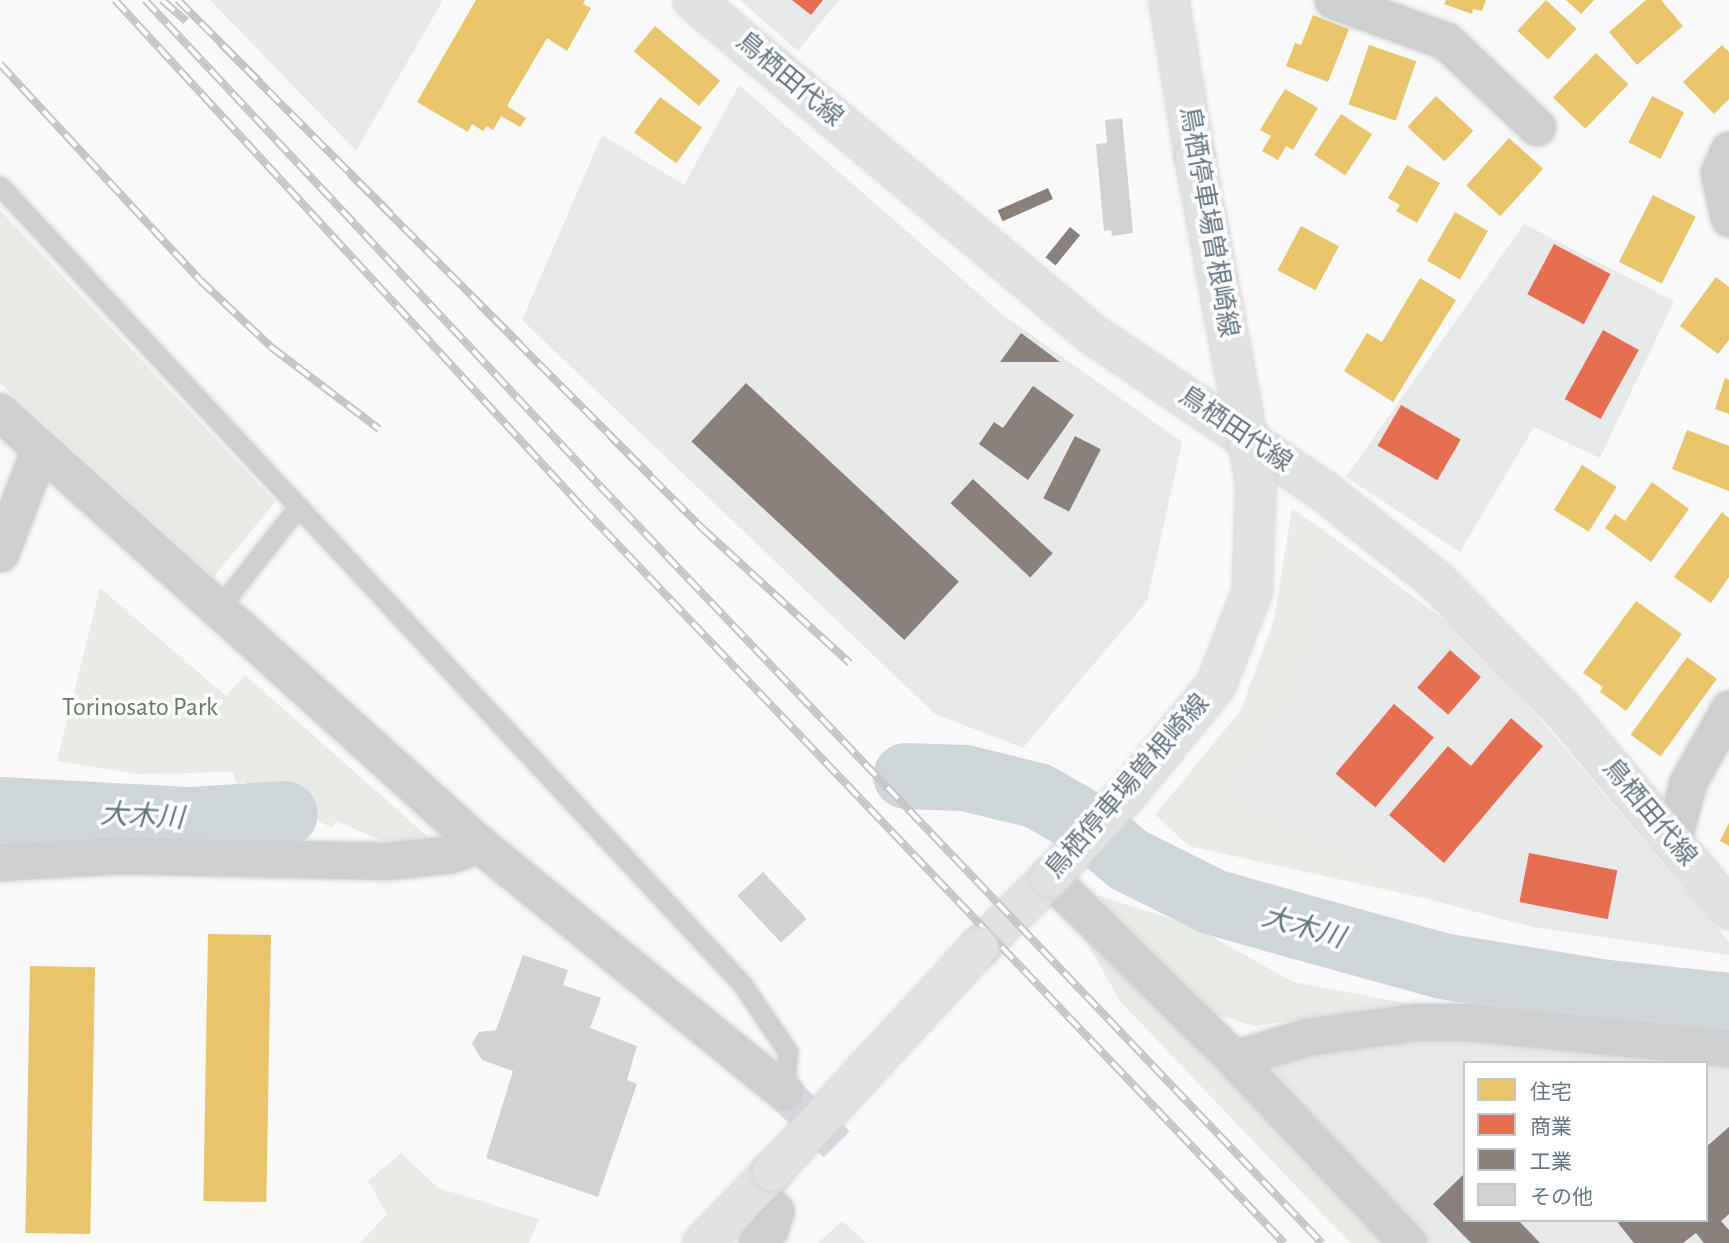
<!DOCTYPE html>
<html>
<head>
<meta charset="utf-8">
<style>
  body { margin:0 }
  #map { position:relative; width:1729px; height:1243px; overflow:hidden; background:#f9f9f9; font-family:"Alegreya Sans","Noto Sans JP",sans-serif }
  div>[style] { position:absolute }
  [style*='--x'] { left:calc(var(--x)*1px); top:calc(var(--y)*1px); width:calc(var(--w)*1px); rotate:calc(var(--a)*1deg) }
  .built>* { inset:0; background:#e8e9e9 }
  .green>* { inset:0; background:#e8ebe6 }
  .homes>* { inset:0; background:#e9c46a; transform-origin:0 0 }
  .shops>* { inset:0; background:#e76f51; transform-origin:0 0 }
  .industry>* { inset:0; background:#8a817c; transform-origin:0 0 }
  .river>* { height:66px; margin:-33px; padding:0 33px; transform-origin:33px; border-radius:33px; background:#ced6d9 }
  .building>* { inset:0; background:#d0d2d3; transform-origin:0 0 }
  .street-tunnel>* { height:37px; margin-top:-18.5px; transform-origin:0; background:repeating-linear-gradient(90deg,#d4d8dc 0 37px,transparent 0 55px) }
  .roads { filter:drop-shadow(0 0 2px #d5d6d7) drop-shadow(0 0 2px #d5d6d7) }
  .lane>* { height:19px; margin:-9.5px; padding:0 9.5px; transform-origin:9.5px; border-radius:9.5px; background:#cecfd0 }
  .street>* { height:37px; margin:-18.5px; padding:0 18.5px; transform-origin:18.5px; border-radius:18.5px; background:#cecfd0 }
  .secondary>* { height:38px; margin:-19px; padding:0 19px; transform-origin:19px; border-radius:19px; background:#e1e2e2 }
  .rail>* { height:8px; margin-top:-4px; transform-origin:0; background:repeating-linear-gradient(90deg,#fff 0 16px,#c3c5c6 0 32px); box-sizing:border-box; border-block:2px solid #c3c5c6 }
  .bridges { filter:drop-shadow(0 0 2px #d5d6d7) drop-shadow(0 0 2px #d5d6d7) }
  .secondary-bridge>* { height:38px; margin:-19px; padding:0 19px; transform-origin:19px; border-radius:19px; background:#e1e2e2 }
  span { translate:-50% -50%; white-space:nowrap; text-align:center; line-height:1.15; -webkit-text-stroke:7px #fff; paint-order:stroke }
  .street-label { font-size:26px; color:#657683 }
  .park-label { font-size:26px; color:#687a64 }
  .water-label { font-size:28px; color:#60757c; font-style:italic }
  .legend { position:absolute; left:1463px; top:1061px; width:245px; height:161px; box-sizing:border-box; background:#fff; border:2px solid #c1c8cd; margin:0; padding:9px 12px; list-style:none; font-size:21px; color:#657683 }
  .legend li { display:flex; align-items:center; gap:14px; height:35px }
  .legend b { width:35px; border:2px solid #c1c8cd }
</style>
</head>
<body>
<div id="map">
  <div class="built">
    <div style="clip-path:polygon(210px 0,443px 0,356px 151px)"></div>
    <div style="clip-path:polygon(740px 0,839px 0,798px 51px)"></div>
    <div style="clip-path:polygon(739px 85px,1002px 314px,1182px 442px,1147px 601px,1023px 748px,935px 714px,522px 320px,602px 135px,684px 185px)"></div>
    <div style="clip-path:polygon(1524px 224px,1674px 301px,1600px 458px,1534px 427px,1460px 552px,1346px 477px)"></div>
    <div style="clip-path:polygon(1326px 532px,1474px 642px,1729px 942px,1729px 955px,1533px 927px,1428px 899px,1223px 793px,1281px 720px,1309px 649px)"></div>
    <div style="clip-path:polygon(evenodd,1443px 1031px,1729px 1065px,1729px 1243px,1428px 1243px,1270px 1075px,1289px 1051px,1443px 1031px,1465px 1063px,1706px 1063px,1706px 1220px,1465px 1220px,1465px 1063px)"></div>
    <div style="clip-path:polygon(842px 1221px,867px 1243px,818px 1243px)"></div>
  </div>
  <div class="green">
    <div style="clip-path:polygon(0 210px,275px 502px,214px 577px,0 383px)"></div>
    <div style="clip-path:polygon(1292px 509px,1326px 532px,1309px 649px,1281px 720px,1223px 793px,1428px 899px,1189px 846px,1155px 815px,1241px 710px,1274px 620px)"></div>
    <div style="clip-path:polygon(100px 588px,226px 696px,245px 675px,427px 836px,395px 846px,336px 821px,332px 828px,242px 781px,238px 788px,233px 772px,139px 774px,57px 761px)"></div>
    <div style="clip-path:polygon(1096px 895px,1191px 925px,1293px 982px,1411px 1004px,1254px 1026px,1214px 1014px)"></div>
    <div style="clip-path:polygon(1075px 922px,1386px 1243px,1350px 1243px,1120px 1001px)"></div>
    <div style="clip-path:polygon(401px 1153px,438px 1188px,539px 1219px,529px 1243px,360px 1243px,387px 1214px,368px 1181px)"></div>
  </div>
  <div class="homes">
    <div style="clip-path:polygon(476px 0,585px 0,583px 4px,591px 8px,567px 51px,547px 38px,507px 106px,526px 118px,520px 127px,501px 116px,493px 130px,487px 126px,483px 131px,472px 124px,468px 132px,417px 102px)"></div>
    <div style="clip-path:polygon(1446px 0,1486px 0,1482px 11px,1473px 9px,1472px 14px,1444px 4px)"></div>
    <div style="left:1546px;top:0;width:42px;height:42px;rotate:43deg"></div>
    <div style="clip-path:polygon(1566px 0,1594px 0,1581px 14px)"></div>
    <div style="clip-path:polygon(1646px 0,1661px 0,1683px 26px,1637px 65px,1609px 32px)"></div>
    <div style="clip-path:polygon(1313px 15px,1349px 29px,1328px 82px,1286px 66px,1295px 43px,1301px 45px)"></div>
    <div style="left:655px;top:26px;width:85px;height:33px;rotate:40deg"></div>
    <div style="left:1369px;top:45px;width:50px;height:63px;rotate:19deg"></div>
    <div style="clip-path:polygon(1722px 45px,1729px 52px,1729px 99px,1714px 114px,1683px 82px)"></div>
    <div style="left:1596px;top:53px;width:45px;height:62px;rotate:44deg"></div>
    <div style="clip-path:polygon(1285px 89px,1318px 108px,1293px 150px,1286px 146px,1278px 160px,1262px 151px,1271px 136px,1260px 130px)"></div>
    <div style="left:1436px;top:96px;width:51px;height:42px;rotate:43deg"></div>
    <div style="left:1652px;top:96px;width:36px;height:52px;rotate:27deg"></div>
    <div style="left:660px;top:97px;width:52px;height:44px;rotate:36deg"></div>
    <div style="left:1341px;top:114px;width:37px;height:49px;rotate:33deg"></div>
    <div style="left:1509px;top:138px;width:46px;height:64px;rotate:42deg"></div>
    <div style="clip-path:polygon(1407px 165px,1440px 183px,1417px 223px,1396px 211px,1400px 205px,1388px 198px)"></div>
    <div style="left:1653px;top:195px;width:48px;height:75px;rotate:27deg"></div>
    <div style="left:1455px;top:212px;width:38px;height:56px;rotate:30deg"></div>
    <div style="left:1301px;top:226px;width:43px;height:50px;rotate:28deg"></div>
    <div style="clip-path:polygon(1716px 277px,1729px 287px,1729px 340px,1718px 354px,1680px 326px)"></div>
    <div style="clip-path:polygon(1420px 278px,1456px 300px,1393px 402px,1344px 371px,1367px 333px,1382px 342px)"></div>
    <div style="clip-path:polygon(1725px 378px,1729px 380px,1729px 414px,1715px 409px)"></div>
    <div style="clip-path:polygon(1687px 430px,1729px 446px,1729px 491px,1672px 469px)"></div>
    <div style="left:1582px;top:465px;width:41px;height:53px;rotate:32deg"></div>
    <div style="clip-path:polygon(1652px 482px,1689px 509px,1651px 562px,1605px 528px,1615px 514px,1625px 521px)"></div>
    <div style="clip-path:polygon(1722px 512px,1729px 518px,1729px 577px,1711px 603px,1674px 577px)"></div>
    <div style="clip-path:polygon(1636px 601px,1682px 634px,1626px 711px,1600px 692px,1603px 687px,1583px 673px)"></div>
    <div style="left:1687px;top:657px;width:37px;height:96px;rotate:36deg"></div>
    <div style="clip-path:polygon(1729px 823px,1729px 846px,1720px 841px)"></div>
    <div style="left:208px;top:934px;width:63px;height:267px;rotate:1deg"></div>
    <div style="left:30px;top:966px;width:65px;height:267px;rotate:1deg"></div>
  </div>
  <div class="shops">
    <div style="clip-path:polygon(792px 0,823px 0,811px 15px)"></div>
    <div style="left:1554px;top:244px;width:64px;height:57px;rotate:28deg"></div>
    <div style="left:1603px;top:330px;width:41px;height:79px;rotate:29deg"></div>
    <div style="left:1401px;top:405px;width:69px;height:47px;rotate:30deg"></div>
    <div style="left:1450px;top:650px;width:41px;height:50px;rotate:41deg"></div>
    <div style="left:1394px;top:704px;width:52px;height:91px;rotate:40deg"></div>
    <div style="clip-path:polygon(1511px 718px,1543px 746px,1444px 863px,1389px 815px,1448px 746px,1471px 766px)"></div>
    <div style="left:1529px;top:853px;width:90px;height:50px;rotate:11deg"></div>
  </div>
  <div class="industry">
    <div style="left:1048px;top:188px;width:12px;height:55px;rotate:66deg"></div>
    <div style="left:1070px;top:227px;width:13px;height:39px;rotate:39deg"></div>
    <div style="clip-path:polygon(1021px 333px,1060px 362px,1000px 362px)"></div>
    <div style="left:746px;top:383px;width:291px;height:80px;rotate:43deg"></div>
    <div style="clip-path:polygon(1033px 386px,1074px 415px,1028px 480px,979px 444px,994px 422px,1003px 428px)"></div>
    <div style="left:1075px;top:436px;width:29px;height:70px;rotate:27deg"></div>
    <div style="left:973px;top:479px;width:109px;height:33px;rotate:43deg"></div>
    <div style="clip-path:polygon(1729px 1127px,1729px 1214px,1721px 1221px,1729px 1230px,1729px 1243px,1704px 1243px,1696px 1233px,1683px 1243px,1634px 1243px,1618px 1223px,1621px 1220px,1706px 1220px,1706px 1147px)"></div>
    <div style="clip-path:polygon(1465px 1173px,1465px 1220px,1518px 1220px,1540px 1243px,1471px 1243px,1433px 1204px)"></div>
  </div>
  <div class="river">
    <div style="--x:906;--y:776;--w:59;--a:1.9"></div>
    <div style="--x:965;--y:778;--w:75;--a:13.9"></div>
    <div style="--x:1038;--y:796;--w:54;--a:29.9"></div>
    <div style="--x:1085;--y:823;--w:57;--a:40.1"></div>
    <div style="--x:1129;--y:860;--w:94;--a:26.6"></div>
    <div style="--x:1213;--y:902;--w:88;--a:15.8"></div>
    <div style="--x:1298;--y:926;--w:149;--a:15.5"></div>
    <div style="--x:1442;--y:966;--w:160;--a:9.3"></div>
    <div style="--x:1600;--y:992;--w:130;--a:6.2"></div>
    <div style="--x:0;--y:810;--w:193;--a:3"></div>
    <div style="--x:193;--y:820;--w:92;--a:-3.7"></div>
  </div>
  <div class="building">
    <div style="clip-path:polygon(1122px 118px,1133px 233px,1112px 236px,1111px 230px,1104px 231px,1096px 144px,1107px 143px,1105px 120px)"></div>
    <div style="left:763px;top:872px;width:64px;height:35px;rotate:47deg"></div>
    <div style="clip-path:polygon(523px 955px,568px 970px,563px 985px,601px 998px,590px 1028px,637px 1046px,627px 1080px,637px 1084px,598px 1197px,486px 1158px,513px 1071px,482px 1060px,472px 1043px,479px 1032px,496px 1030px)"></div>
  </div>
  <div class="street-tunnel">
    <div style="--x:784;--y:1092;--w:74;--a:44.5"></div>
  </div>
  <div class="roads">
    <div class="lane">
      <div style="--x:0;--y:186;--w:1090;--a:47.08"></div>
      <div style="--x:742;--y:984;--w:82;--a:55.9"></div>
      <div style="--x:788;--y:1052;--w:40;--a:95.7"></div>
      <div style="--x:218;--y:609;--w:130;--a:-51.9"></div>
    </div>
    <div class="street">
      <div style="--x:1333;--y:0;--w:120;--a:19.9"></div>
      <div style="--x:1446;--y:41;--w:125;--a:43.4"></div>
      <div style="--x:1729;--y:150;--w:24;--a:114"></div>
      <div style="--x:1719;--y:172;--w:47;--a:77.7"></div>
      <div style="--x:0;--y:412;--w:645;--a:42.05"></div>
      <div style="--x:479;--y:844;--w:393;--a:39.1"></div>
      <div style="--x:0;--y:553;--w:111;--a:-69"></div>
      <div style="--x:1672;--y:842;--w:62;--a:-75.1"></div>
      <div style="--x:1688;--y:782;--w:84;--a:-60.7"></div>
      <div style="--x:0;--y:862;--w:121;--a:-3.3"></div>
      <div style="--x:121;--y:855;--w:267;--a:1.3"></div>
      <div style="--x:388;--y:861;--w:63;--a:-6.3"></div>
      <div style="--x:451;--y:854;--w:30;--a:-20"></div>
      <div style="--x:1050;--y:878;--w:258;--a:44.5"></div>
      <div style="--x:1234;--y:1059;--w:253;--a:46.6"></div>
      <div style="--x:1234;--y:1059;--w:75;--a:-17"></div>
      <div style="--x:1306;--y:1037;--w:111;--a:-7.8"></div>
      <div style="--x:1416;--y:1022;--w:51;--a:0"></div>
      <div style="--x:1467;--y:1022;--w:263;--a:5.7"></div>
      <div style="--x:755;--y:1190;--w:29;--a:46"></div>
      <div style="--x:775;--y:1211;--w:18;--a:106"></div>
      <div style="--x:770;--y:1228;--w:20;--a:131"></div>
    </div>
    <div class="secondary">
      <div style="--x:693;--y:0;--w:520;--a:39.93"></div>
      <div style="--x:1092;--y:334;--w:277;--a:34.1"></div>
      <div style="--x:1321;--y:489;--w:147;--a:38.4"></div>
      <div style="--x:1436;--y:580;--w:182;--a:45.7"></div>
      <div style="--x:1563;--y:710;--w:259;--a:50.2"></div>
      <div style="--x:1169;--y:0;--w:159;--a:80.6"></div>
      <div style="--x:979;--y:948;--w:100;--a:-44.6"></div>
      <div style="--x:703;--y:1243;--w:99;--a:-45.8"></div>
    </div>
  </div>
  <div class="rail">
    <div style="--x:115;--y:0;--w:689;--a:47.35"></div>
    <div style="--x:582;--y:507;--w:1017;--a:46.35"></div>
    <div style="--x:145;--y:0;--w:666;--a:46.89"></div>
    <div style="--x:600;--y:486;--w:1046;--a:46.36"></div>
    <div style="--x:162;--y:0;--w:32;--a:41"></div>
    <div style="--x:178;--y:0;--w:745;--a:45.22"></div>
    <div style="--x:703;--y:529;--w:199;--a:42.4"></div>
    <div style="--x:0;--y:64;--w:294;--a:47.2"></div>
    <div style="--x:200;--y:280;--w:98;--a:43.3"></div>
    <div style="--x:271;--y:347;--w:136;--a:37.2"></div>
  </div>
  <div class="bridges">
    <div class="secondary-bridge">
      <div style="--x:1050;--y:878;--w:120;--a:-47.7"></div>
      <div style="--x:1131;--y:789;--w:134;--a:-50.7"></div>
      <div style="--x:1216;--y:685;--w:100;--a:-68.8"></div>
      <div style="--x:1252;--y:592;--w:108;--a:-87.9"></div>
      <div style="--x:1256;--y:484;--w:333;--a:-100.6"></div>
      <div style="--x:772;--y:1172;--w:305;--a:-47.3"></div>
    </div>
  </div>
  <div class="street-label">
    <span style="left:789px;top:80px;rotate:40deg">鳥栖田代線</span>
    <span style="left:1208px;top:222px;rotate:80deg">鳥栖停車場曽根崎線</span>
    <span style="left:1235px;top:430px;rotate:34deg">鳥栖田代線</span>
    <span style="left:1128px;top:787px;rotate:-49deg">鳥栖停車場曽根崎線</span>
    <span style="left:1649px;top:813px;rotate:50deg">鳥栖田代線</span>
  </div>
  <div class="park-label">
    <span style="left:140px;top:708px">Torinosato Park</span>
  </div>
  <div class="water-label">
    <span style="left:142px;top:817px;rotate:3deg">大木川</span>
    <span style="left:1303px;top:928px;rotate:16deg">大木川</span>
  </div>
  <ul class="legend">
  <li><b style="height:19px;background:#e9c46a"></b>住宅</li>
  <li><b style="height:19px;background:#e76f51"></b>商業</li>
  <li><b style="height:19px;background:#8a817c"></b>工業</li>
  <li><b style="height:19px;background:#d0d2d3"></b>その他</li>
  </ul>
</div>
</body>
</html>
